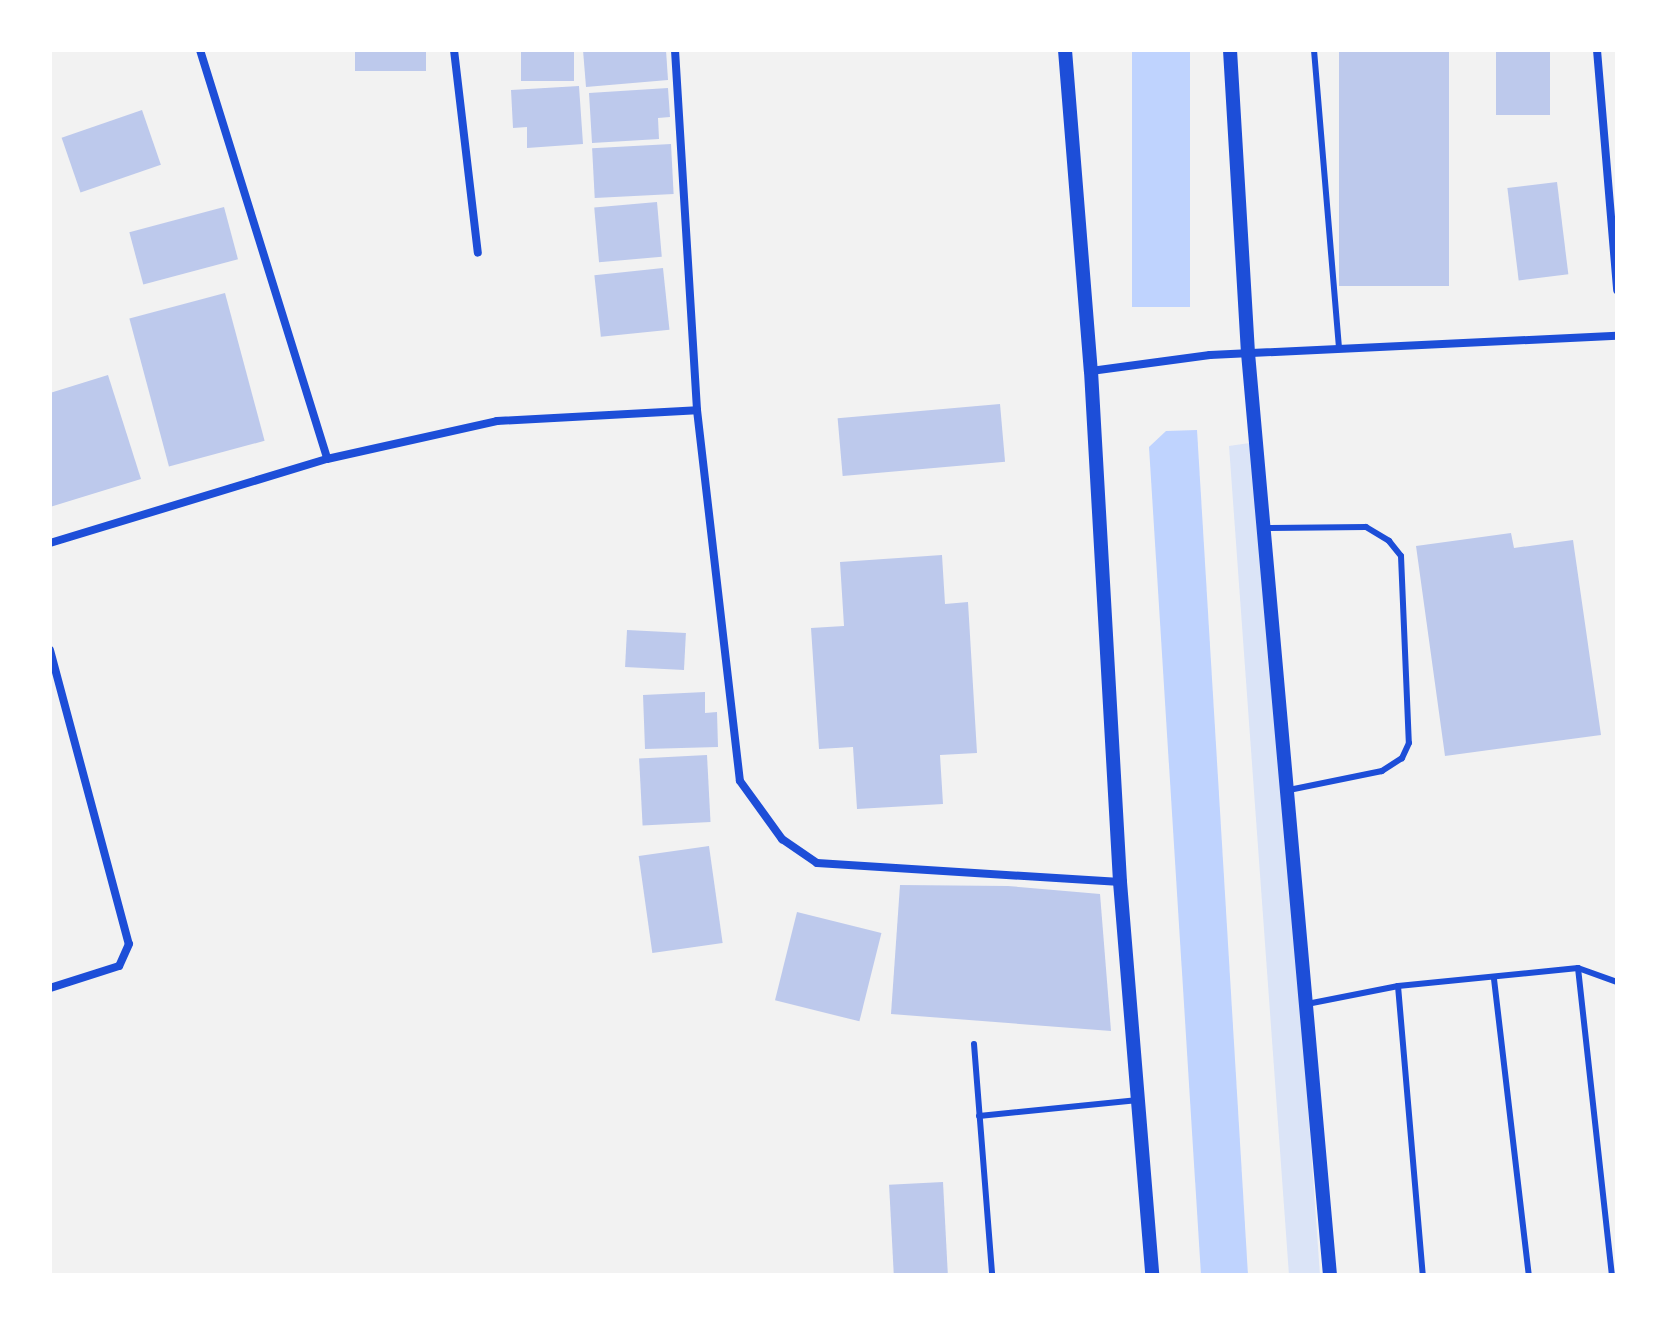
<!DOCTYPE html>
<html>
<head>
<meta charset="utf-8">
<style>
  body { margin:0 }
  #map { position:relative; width:1667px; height:1325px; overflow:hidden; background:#f2f2f2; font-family:"Times New Roman",serif }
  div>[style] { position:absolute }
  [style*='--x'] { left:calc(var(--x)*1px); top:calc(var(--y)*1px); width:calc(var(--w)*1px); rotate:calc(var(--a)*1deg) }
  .green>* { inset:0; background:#dbe4f7 }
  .water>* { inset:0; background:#bfd3fe; transform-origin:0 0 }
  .building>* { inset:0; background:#bdc9ec; transform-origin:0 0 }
  .service>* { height:6px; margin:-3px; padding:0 3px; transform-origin:3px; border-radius:3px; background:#1d4ed8 }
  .minor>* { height:8px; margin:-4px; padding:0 4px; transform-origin:4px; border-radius:4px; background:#1d4ed8 }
  .tertiary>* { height:14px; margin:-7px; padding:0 7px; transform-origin:7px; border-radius:7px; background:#1d4ed8 }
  span { translate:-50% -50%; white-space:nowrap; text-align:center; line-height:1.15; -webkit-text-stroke:6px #fff; paint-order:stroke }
  .frame { position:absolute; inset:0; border:52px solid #fff; pointer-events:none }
</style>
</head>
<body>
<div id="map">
  <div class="green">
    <div style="clip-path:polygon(1257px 442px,1305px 1065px,1320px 1275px,1289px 1275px,1229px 446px)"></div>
  </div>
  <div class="water">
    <div style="left:1132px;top:50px;width:58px;height:257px"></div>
    <div style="clip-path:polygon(1197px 430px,1248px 1275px,1201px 1275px,1149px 447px,1166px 431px)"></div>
  </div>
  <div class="building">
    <div style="left:355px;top:50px;width:71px;height:21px"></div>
    <div style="left:521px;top:50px;width:53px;height:31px"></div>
    <div style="clip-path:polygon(583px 50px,666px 50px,668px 80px,586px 87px)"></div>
    <div style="left:1339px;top:50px;width:110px;height:236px"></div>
    <div style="left:1496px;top:50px;width:54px;height:65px"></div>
    <div style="clip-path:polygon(579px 86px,583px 144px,527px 148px,527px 127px,513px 128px,511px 90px)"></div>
    <div style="clip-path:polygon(668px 88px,670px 117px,658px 118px,659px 139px,592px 143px,589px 93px)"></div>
    <div style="left:142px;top:110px;width:58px;height:85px;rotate:71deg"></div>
    <div style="left:671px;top:144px;width:50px;height:79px;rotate:87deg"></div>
    <div style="left:1557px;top:182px;width:93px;height:50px;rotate:83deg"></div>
    <div style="left:657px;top:202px;width:55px;height:63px;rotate:85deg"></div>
    <div style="left:224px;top:207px;width:54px;height:98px;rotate:75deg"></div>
    <div style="left:663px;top:268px;width:62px;height:69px;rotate:84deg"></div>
    <div style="left:225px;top:293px;width:153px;height:99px;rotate:75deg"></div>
    <div style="clip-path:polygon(108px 375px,141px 479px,50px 507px,50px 393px)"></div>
    <div style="left:1000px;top:404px;width:58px;height:163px;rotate:85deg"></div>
    <div style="clip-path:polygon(1511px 533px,1514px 548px,1573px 540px,1601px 735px,1445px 756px,1416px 546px)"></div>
    <div style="clip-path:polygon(942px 555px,945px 604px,968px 602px,977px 753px,940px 755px,943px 804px,857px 809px,853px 747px,819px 749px,811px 628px,844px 626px,840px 562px)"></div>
    <div style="left:627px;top:630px;width:59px;height:37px;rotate:3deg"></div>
    <div style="clip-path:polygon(705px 692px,705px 713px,717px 712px,718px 747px,645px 749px,643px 695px)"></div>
    <div style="left:707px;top:755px;width:67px;height:68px;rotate:87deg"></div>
    <div style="left:709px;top:846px;width:98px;height:71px;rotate:82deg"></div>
    <div style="clip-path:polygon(900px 885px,1008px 886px,1100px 894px,1111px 1031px,891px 1014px)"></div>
    <div style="left:797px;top:912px;width:87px;height:91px;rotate:14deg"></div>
    <div style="left:943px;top:1182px;width:93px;height:54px;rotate:87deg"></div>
  </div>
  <div class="service">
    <div style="--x:1314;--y:50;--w:300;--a:85.2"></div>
    <div style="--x:1266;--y:528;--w:100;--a:-0.6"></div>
    <div style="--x:1366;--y:527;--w:27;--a:31"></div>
    <div style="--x:1389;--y:541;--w:19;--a:51"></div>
    <div style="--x:1401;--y:556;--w:187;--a:87.6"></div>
    <div style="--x:1409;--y:743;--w:17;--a:115"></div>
    <div style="--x:1402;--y:758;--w:24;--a:147"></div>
    <div style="--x:1382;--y:771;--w:95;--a:168.5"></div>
    <div style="--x:1578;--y:968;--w:309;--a:83.7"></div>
    <div style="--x:1494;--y:979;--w:298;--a:83.3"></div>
    <div style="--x:1398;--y:986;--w:290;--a:85.1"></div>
    <div style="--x:1307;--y:1004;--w:93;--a:-11.2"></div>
    <div style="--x:1398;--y:986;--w:181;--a:-5.7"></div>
    <div style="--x:1578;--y:968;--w:41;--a:19.7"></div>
    <div style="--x:974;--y:1044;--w:232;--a:85.5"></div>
    <div style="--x:979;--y:1116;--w:160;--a:-5.7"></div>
  </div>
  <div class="minor">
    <div style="--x:200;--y:50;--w:428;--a:72.7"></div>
    <div style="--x:454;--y:50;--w:204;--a:83.3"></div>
    <div style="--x:675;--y:50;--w:361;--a:86.5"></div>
    <div style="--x:697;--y:410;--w:373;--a:83.4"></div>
    <div style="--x:740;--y:781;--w:72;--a:54.1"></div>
    <div style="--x:782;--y:839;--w:42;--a:34.4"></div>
    <div style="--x:817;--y:863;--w:304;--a:3.6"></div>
    <div style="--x:1597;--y:50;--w:241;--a:85.2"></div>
    <div style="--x:1091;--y:371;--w:120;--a:-7.7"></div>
    <div style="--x:1210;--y:355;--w:407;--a:-2.7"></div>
    <div style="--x:50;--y:543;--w:289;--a:-16.9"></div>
    <div style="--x:327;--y:459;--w:174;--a:-12.6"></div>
    <div style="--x:497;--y:421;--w:200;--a:-3.1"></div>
    <div style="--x:50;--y:650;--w:304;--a:75"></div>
    <div style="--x:129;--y:944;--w:24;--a:114"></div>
    <div style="--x:119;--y:966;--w:72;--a:162.3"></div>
  </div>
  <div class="tertiary">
    <div style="--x:1065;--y:50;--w:322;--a:85.4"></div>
    <div style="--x:1091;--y:371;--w:512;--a:86.75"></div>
    <div style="--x:1120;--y:882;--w:394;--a:85.3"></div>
    <div style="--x:1230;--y:50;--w:304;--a:86.6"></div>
    <div style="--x:1248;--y:353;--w:926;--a:84.92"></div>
  </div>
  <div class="frame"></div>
</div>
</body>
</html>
